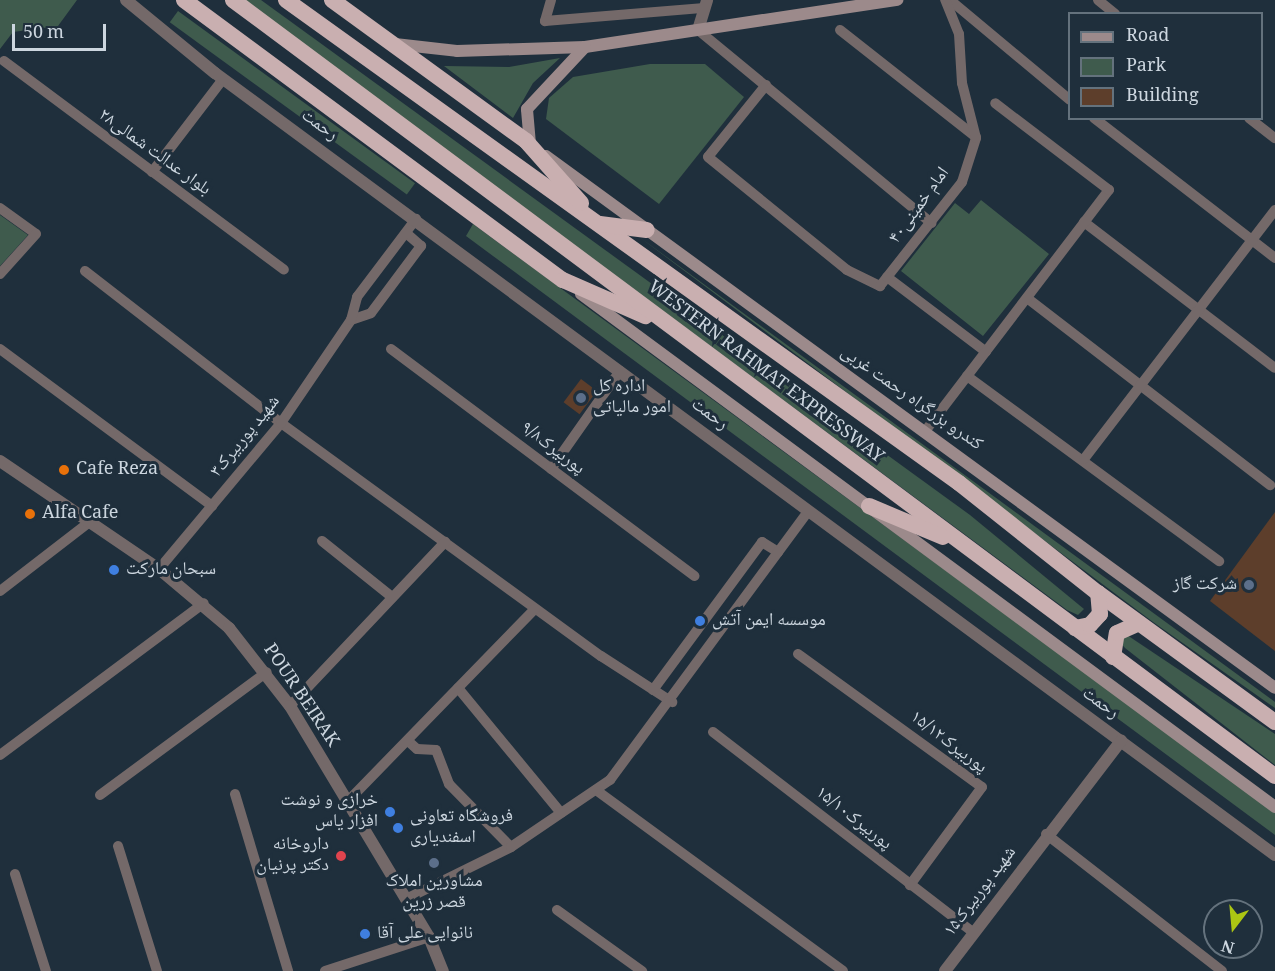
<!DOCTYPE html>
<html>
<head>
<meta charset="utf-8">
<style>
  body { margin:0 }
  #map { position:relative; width:1275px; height:971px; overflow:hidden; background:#1f2f3c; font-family:Georgia,"Noto Naskh Arabic",serif }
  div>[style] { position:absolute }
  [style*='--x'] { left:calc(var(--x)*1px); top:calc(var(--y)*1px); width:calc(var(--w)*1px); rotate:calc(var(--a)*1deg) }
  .green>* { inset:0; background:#3f5b4d; transform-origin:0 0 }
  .building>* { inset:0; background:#5d3e2b; transform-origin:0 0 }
  .minor>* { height:10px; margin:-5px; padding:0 5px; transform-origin:5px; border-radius:5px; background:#746969 }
  .tertiary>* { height:12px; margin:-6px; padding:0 6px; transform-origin:6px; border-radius:6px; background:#746969 }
  .secondary>* { height:12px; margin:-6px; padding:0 6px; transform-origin:6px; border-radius:6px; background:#9c8a8b }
  .trunk>* { height:16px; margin:-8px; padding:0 8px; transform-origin:8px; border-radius:8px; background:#c9afb0 }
  .dots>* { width:16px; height:16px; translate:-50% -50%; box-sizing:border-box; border:3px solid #1f2f3c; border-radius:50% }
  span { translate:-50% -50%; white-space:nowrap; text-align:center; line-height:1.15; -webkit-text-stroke:6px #1f2f3c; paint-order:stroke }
  .street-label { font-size:18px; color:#ccd6df }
  .poi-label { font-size:18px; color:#ccd6df }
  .left { translate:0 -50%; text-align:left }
  .right { translate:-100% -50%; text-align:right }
  .legend { position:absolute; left:1068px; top:12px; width:195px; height:108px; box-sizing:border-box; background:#1f2f3c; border:2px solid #64727d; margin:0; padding:8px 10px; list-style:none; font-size:18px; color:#ccd6df }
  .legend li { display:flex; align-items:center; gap:12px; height:30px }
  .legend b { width:30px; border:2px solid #64727d }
  .north { position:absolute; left:1203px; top:899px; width:60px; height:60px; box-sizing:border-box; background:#1f2f3c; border:2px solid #64727d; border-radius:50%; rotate:196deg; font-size:16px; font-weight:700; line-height:24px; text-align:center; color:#ccd6df }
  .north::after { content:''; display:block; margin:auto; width:21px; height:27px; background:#acc613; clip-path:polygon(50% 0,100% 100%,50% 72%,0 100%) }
  .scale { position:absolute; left:12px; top:24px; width:94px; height:27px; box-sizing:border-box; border:3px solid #ccd6df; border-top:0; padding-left:8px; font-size:18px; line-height:21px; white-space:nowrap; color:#ccd6df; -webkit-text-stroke:4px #1f2f3c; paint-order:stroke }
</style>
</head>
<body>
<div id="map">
  <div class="green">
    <div style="clip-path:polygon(0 0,77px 0,58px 26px,13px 32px,0 49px)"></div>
    <div style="clip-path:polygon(243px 0,261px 0,970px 515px,1084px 609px,1078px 615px,1067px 610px)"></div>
    <div style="left:178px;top:11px;width:293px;height:14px;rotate:36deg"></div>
    <div style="clip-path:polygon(560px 58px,533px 83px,513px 118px,444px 66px,509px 67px)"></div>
    <div style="clip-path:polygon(650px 64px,705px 64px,744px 97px,659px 204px,546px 119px,549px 98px,573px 77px)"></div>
    <div style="clip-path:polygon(981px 200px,1049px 254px,983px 336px,901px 271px,955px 203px,969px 214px)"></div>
    <div style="clip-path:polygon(0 215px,28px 235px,0 266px)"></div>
    <div style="clip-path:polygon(473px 224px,1275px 812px,1275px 835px,466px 236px)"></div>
    <div style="clip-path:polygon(638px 236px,1275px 702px,1275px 708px,1153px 622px)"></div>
    <div style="clip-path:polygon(1124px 633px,1275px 734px,1275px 765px,1125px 648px,1120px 642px)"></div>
  </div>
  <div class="building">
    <div style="left:581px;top:379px;width:20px;height:29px;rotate:37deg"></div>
    <div style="clip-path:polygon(1275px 512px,1275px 651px,1210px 601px)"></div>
  </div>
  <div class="minor">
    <div style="--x:551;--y:0;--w:22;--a:106"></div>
    <div style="--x:545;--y:21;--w:160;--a:-4.7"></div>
    <div style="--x:950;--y:0;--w:156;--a:39.8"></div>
    <div style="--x:1098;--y:0;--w:22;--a:39"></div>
    <div style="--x:698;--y:30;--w:303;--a:39.6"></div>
    <div style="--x:840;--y:30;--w:173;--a:38.2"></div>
    <div style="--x:4;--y:61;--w:349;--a:36.7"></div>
    <div style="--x:766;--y:85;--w:92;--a:128.9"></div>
    <div style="--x:708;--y:157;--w:179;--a:39.1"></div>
    <div style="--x:847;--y:270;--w:37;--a:26"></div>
    <div style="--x:880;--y:286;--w:132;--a:-51.7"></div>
    <div style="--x:962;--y:182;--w:46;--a:-72.3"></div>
    <div style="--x:976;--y:138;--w:57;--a:-104.3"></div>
    <div style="--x:962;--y:83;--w:49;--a:-93.5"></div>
    <div style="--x:959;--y:34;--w:37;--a:-112"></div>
    <div style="--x:1094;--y:118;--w:229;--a:37.7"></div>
    <div style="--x:1249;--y:118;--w:33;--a:38"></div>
    <div style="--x:152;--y:172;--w:117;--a:-52.6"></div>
    <div style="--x:0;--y:208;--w:44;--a:35.8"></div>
    <div style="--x:36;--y:234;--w:54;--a:132"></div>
    <div style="--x:1084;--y:222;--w:240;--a:37.4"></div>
    <div style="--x:85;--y:271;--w:248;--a:37.8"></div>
    <div style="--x:281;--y:423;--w:396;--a:36.1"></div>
    <div style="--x:601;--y:656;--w:85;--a:32.9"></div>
    <div style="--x:887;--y:277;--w:124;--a:37.1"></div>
    <div style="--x:1027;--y:298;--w:307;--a:37.6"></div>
    <div style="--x:351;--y:320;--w:21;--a:-19"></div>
    <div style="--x:371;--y:313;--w:84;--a:-53.3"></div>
    <div style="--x:421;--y:246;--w:20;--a:-139"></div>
    <div style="--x:0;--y:349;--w:264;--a:36.5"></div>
    <div style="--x:391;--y:349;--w:379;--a:36.8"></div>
    <div style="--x:967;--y:376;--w:313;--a:36.3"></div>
    <div style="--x:926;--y:430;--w:302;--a:-52.7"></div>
    <div style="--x:1109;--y:190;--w:143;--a:-142.7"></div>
    <div style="--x:1084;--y:459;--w:314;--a:-52.5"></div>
    <div style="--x:551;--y:469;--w:120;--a:-54.9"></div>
    <div style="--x:322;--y:541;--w:90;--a:38.7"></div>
    <div style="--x:159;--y:569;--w:190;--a:-50.1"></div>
    <div style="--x:281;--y:423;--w:125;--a:-55.8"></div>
    <div style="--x:351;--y:320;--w:24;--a:-75"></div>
    <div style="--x:357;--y:297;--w:98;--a:-52.9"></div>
    <div style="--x:0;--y:591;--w:115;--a:-37.6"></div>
    <div style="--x:798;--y:654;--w:227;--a:35.9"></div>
    <div style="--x:982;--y:787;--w:122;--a:126.3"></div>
    <div style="--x:458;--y:688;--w:162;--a:50.5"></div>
    <div style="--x:653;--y:690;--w:184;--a:-53.6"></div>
    <div style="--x:762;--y:542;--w:19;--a:32"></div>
    <div style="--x:290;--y:706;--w:226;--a:-46.6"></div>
    <div style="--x:713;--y:732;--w:328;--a:37.6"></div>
    <div style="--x:408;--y:741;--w:12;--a:42"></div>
    <div style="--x:417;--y:749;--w:19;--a:3"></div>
    <div style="--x:436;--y:750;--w:36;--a:69"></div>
    <div style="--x:449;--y:784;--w:88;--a:45.5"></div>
    <div style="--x:0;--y:755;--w:254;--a:-36.7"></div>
    <div style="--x:596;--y:790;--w:306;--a:36.2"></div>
    <div style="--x:235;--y:794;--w:185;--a:73.3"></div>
    <div style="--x:100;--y:795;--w:207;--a:-36.4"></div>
    <div style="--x:347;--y:802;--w:269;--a:-45.8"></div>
    <div style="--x:1046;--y:834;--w:223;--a:37.9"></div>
    <div style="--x:118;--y:846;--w:131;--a:72.7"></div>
    <div style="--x:15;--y:874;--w:102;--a:72.3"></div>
    <div style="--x:406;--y:899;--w:117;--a:-26.3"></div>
    <div style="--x:511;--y:847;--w:120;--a:-34.1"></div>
    <div style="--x:610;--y:780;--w:334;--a:-53.6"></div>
    <div style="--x:557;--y:910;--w:105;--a:35.7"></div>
    <div style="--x:325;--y:971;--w:109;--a:-18.1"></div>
  </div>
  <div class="tertiary">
    <div style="--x:126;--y:0;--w:115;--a:39.4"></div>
    <div style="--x:215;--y:73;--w:1317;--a:36.42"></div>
    <div style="--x:698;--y:30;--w:31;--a:-73"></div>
    <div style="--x:0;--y:461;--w:192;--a:34.2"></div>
    <div style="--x:159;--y:569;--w:92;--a:40.1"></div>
    <div style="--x:229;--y:628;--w:99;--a:52"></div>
    <div style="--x:290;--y:706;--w:270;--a:59"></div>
    <div style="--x:429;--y:937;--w:37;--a:68"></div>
    <div style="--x:945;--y:971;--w:290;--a:-52.6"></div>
  </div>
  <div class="secondary">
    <div style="--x:395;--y:44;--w:62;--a:6.4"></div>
    <div style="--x:457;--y:51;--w:128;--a:-1.8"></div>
    <div style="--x:585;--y:47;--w:316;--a:-8.6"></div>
    <div style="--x:530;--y:144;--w:35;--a:-95"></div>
    <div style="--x:527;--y:109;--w:85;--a:-46.9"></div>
    <div style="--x:546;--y:156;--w:902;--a:36.12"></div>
    <div style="--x:581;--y:294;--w:863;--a:36.47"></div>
  </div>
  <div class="trunk">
    <div style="--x:184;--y:0;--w:471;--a:36.5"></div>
    <div style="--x:563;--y:280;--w:90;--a:23.7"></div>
    <div style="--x:233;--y:0;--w:1299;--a:36.68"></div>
    <div style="--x:286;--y:0;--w:828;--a:35.67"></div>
    <div style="--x:959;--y:483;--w:177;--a:38.4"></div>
    <div style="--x:1098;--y:593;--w:219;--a:36.1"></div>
    <div style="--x:332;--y:0;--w:240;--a:36"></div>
    <div style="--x:526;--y:141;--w:83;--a:48.4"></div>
    <div style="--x:600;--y:224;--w:47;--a:7.3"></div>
    <div style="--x:869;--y:506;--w:80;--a:22.7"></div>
    <div style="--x:1075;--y:628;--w:15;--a:-11"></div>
    <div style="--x:1090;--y:625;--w:15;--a:-48"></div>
    <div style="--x:1100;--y:614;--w:21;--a:-95"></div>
    <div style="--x:1113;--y:657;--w:24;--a:-81"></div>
    <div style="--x:1117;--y:633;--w:24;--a:-24"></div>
  </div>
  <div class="dots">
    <div style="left:581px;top:398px;background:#5c6f8a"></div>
    <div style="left:64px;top:470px;background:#e8710a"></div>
    <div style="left:30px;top:514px;background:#e8710a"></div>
    <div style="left:114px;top:570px;background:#3f7fe0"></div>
    <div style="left:1249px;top:585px;background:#5c6f8a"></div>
    <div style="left:700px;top:621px;background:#3f7fe0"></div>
    <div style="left:390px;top:812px;background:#3f7fe0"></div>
    <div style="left:398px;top:828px;background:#3f7fe0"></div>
    <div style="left:341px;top:856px;background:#e0444e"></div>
    <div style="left:434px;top:863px;background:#5c6f8a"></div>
    <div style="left:365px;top:934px;background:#3f7fe0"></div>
  </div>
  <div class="street-label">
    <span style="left:319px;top:126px;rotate:36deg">رحمت</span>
    <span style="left:154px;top:153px;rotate:36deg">بلوار عدالت شمالی۲۸</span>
    <span style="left:920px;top:206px;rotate:-54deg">امام خمینی۴۰</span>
    <span style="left:765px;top:373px;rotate:37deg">WESTERN RAHMAT EXPRESSWAY</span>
    <span style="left:911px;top:399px;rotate:35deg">کندرو بزرگراه رحمت غربی</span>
    <span style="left:709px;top:415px;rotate:37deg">رحمت</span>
    <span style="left:246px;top:437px;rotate:-51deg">شهید پوربیرک۳</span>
    <span style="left:552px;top:449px;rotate:37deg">پوربیرک۹/۸</span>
    <span style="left:300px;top:696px;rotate:56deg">POUR BEIRAK</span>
    <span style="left:1100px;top:704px;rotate:36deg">رحمت</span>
    <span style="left:948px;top:743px;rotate:37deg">پوربیرک۱۵/۱۲</span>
    <span style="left:853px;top:819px;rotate:38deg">پوربیرک۱۵/۱۰</span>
    <span style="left:981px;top:892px;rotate:-53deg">شهید پوربیرک۱۵</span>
  </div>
  <div class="poi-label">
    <span class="left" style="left:593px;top:398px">اداره کل<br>امور مالیاتی</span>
    <span class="left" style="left:76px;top:470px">Cafe Reza</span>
    <span class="left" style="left:42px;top:514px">Alfa Cafe</span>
    <span class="left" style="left:126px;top:570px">سبحان مارکت</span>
    <span class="right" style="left:1237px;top:585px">شرکت گاز</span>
    <span class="left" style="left:712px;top:621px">موسسه ایمن آتش</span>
    <span class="right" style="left:378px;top:812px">خرازی و نوشت<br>افزار یاس</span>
    <span class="left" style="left:410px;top:828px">فروشگاه تعاونی<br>اسفندیاری</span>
    <span class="right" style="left:329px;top:856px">داروخانه<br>دکتر پرنیان</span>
    <span style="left:434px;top:893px">مشاورین املاک<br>قصر زرین</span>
    <span class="left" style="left:377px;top:934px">نانوایی علی آقا</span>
  </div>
  <ul class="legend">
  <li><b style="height:8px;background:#9c8a8b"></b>Road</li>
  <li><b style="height:16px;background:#3f5b4d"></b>Park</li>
  <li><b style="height:16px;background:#5d3e2b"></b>Building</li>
  </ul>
  <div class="north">N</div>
  <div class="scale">50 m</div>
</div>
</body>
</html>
